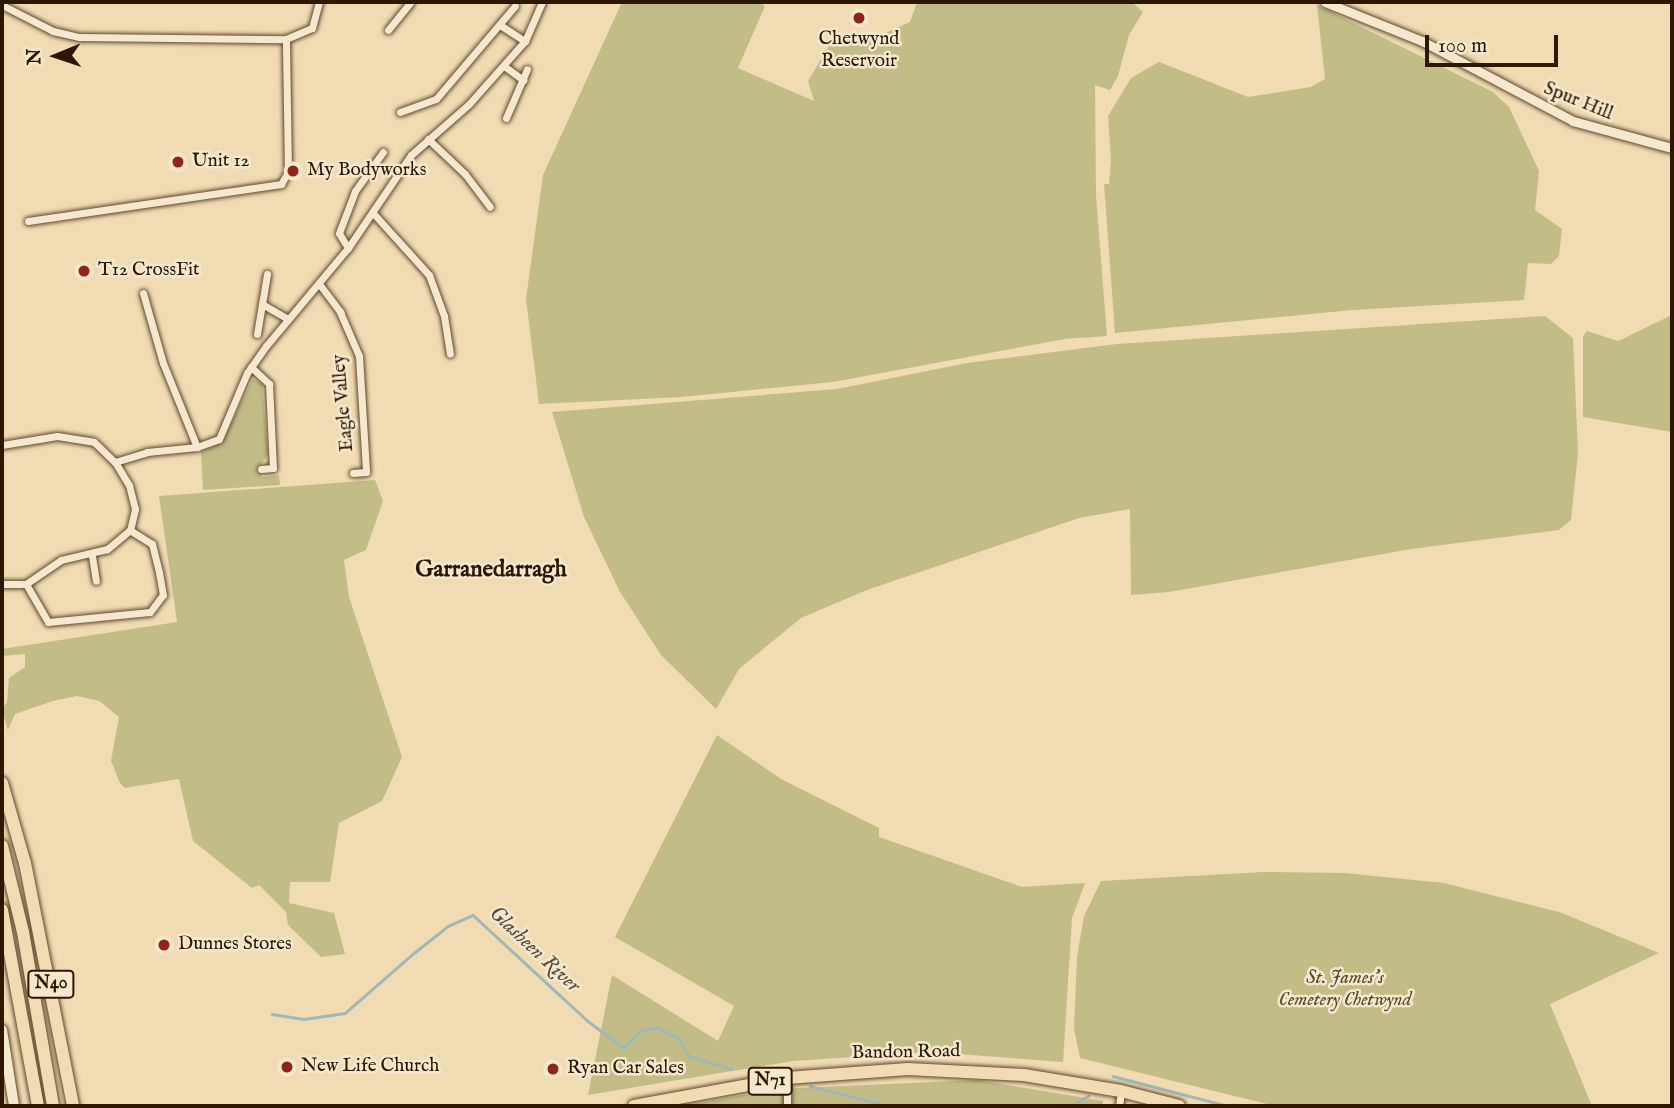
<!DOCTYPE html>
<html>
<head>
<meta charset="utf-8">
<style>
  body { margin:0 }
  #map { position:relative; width:1674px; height:1108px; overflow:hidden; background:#f1dbb3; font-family:"IM FELL English",serif }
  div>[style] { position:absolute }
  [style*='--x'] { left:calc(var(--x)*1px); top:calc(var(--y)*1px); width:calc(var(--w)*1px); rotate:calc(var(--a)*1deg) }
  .green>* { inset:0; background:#c2bd87 }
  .stream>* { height:2.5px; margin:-1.25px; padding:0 1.25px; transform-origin:1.25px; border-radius:1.25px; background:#a1b8b9 }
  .roads { filter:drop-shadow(0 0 2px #5f482d) drop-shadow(0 0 2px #5f482d) }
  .minor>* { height:7px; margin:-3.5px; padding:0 3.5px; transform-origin:3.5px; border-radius:3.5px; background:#f6e8ce }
  .tertiary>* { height:9px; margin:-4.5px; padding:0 4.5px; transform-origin:4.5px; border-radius:4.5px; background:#f6e8ce }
  .secondary>* { height:10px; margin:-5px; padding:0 5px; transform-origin:5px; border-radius:5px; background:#f6e8ce }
  .primary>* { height:12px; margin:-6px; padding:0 6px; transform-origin:6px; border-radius:6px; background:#f1dbb3 }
  .trunk>* { height:12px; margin:-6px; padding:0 6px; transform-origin:6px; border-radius:6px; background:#f1dbb3 }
  .dots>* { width:19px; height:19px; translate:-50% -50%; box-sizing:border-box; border:4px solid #f6e8ce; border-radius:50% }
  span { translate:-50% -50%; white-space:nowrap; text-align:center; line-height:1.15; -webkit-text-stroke:5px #f6e8ce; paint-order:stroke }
  .shield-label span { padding:2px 5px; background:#f6e8ce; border:2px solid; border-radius:5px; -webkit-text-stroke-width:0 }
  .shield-label { font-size:18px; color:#2e1700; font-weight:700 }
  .poi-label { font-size:19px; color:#2e1700 }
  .left { translate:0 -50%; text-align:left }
  .street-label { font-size:19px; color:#2e1700 }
  .park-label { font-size:19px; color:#5a4928; font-style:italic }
  .water-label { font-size:21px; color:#564f41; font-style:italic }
  .quarter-label { font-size:23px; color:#2e1700; font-weight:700 }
  .frame { position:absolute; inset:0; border:4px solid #2e1700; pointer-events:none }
  .north { position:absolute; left:21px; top:21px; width:70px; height:70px; -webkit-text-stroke:5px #f6e8ce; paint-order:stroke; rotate:268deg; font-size:19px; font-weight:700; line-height:28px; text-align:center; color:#2e1700 }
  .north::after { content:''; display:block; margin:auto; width:24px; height:32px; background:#2e1700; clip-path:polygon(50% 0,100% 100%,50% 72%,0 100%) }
  .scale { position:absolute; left:1425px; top:35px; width:133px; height:32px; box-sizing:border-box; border:4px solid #2e1700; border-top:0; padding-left:9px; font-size:21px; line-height:24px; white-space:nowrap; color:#2e1700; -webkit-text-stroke:5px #f6e8ce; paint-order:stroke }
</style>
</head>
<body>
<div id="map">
  <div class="green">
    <div style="clip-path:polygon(622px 2px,759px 2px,765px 6px,738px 68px,814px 101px,808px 81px,832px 41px,845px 35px,867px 41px,910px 22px,917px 2px,1132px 2px,1143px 12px,1129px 35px,1118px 76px,1110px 90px,1095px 85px,1096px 195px,1107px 336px,1065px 339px,833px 382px,682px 397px,539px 404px,526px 299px,543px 175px)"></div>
    <div style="clip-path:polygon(1317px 5px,1493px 92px,1509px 107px,1539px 171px,1535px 210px,1562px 229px,1559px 256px,1551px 264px,1528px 263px,1524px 300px,1352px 310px,1115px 333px,1104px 184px,1109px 184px,1111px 160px,1108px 116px,1131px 78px,1159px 62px,1248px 97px,1311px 87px,1325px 79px)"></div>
    <div style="clip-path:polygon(1672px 315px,1672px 432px,1583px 417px,1583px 336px,1587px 331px,1618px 341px)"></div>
    <div style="clip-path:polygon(1545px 316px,1573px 338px,1578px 453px,1571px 520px,1559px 530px,1411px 549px,1169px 592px,1131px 595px,1130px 509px,1079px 518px,867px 590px,801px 618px,739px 669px,716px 709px,661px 655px,620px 592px,584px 517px,552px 412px,837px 389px,967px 363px,1117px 344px)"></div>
    <div style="clip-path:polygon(253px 379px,262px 384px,268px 455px,261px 464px,262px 477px,279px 475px,280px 485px,203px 490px,201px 452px,222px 443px)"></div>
    <div style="clip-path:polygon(375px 480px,383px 501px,366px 550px,344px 560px,349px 597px,402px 757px,382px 801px,339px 823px,330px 882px,290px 882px,289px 903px,334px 913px,345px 954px,321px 957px,288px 925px,286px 912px,259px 885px,252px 888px,193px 841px,179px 779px,125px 788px,120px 783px,111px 761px,119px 717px,99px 701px,77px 696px,53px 701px,15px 714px,8px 730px,2px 709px,7px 702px,9px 678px,25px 667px,25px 654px,2px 656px,2px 649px,177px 622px,159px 496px)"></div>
    <div style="clip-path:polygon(717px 735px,781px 779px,879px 828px,879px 837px,1022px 887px,1085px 883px,1072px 918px,1063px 1062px,930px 1052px,793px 1061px,588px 1095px,612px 975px,718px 1041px,734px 1006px,615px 937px)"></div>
    <div style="clip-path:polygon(1263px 872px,1345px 873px,1444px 883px,1562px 913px,1659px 953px,1550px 1004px,1592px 1106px,1275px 1106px,1080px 1058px,1074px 1029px,1077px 957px,1084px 916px,1101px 881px)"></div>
    <div style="clip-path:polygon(977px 1080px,1103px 1101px,1103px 1106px,686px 1105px,778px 1089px)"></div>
  </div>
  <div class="stream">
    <div style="--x:272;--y:1014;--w:32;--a:9"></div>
    <div style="--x:304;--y:1019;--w:41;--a:-8.3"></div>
    <div style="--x:345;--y:1013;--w:93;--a:-41.1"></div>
    <div style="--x:415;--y:952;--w:42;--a:-38.2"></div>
    <div style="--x:448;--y:926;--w:27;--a:-24"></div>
    <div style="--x:473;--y:915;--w:156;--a:42.7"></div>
    <div style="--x:588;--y:1021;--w:45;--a:36.9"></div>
    <div style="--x:624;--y:1048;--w:24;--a:-45"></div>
    <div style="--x:641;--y:1031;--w:16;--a:-14"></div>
    <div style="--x:657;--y:1027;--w:25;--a:27"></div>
    <div style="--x:679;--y:1038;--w:21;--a:61"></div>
    <div style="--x:689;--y:1056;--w:45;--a:16.8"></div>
    <div style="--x:1113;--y:1076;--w:119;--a:14.6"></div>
    <div style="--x:810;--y:1086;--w:81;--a:14.2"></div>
    <div style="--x:1070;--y:1106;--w:21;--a:-29"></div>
  </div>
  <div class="roads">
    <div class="minor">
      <div style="--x:2;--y:5;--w:57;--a:27"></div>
      <div style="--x:53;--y:31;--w:28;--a:13"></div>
      <div style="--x:80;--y:37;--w:206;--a:0.6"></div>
      <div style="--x:286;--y:39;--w:28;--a:-23"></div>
      <div style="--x:312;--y:28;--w:27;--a:-75"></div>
      <div style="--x:500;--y:25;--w:30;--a:33"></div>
      <div style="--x:388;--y:30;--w:36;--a:-51"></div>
      <div style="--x:504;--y:66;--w:24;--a:36"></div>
      <div style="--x:400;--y:112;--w:38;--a:-20"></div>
      <div style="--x:436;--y:99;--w:122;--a:-49.7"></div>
      <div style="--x:506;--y:118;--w:53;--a:-66.8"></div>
      <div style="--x:428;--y:139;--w:51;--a:43.4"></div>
      <div style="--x:465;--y:174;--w:41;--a:52.9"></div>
      <div style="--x:373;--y:213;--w:84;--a:47.9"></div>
      <div style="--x:429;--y:275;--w:44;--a:69.9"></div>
      <div style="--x:444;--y:316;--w:38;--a:81"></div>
      <div style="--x:28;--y:221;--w:256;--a:-8.3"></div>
      <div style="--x:281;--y:184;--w:14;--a:-60"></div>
      <div style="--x:288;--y:172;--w:133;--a:-90.9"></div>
      <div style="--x:348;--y:248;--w:17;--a:-121"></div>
      <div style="--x:339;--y:233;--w:45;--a:-69.1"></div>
      <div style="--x:355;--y:191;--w:48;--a:-54.3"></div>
      <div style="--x:320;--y:285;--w:34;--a:53"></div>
      <div style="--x:340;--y:312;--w:48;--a:66.6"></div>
      <div style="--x:359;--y:356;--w:116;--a:86.5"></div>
      <div style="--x:366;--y:472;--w:13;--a:176"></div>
      <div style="--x:143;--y:293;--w:73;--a:74.1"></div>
      <div style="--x:163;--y:363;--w:91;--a:68"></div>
      <div style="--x:262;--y:304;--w:30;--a:30"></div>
      <div style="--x:257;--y:334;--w:61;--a:-80.5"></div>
      <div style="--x:251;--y:367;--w:25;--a:43"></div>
      <div style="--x:269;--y:384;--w:84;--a:87.3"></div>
      <div style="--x:273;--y:468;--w:12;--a:175"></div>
      <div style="--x:2;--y:445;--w:56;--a:-9.3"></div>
      <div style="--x:57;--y:436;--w:37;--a:9"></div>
      <div style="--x:94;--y:442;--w:29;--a:44"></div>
      <div style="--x:115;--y:462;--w:27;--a:59"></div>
      <div style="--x:129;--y:485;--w:25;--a:76"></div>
      <div style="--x:135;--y:509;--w:22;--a:103"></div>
      <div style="--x:130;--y:530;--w:30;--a:140"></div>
      <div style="--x:107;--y:549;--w:47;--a:166.6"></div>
      <div style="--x:61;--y:560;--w:42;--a:145.6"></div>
      <div style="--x:26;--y:584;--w:24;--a:180"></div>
      <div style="--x:115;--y:462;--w:34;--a:-17"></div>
      <div style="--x:147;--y:452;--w:50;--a:-5.7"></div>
      <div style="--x:197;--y:447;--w:23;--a:-20"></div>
      <div style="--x:219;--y:439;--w:72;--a:-67"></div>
      <div style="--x:247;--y:373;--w:33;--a:-55"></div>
      <div style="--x:266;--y:346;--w:128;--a:-50.1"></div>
      <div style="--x:348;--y:248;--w:112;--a:-55.9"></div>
      <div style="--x:411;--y:155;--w:77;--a:-41.3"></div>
      <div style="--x:469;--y:104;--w:84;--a:-48.4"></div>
      <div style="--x:525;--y:41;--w:43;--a:-66.4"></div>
      <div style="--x:92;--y:556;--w:25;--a:81"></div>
      <div style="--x:26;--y:584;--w:44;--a:59.9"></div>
      <div style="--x:48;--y:622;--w:102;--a:-5.6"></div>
      <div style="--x:150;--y:612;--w:21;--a:-53"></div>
      <div style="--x:163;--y:595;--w:23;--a:-100"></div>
      <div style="--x:159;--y:572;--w:29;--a:-104"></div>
      <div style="--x:152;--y:544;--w:26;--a:-148"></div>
      <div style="--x:787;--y:1078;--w:28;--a:90"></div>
      <div style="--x:1119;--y:1106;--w:15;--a:-82"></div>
    </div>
    <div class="tertiary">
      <div style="--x:1325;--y:2;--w:105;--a:21.9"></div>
      <div style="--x:1422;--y:41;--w:171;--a:27.9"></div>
      <div style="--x:1573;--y:121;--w:103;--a:15.3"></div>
    </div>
    <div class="secondary">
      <div style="--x:2;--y:1030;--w:77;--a:81"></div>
    </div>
    <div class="primary">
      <div style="--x:2;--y:783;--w:83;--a:74"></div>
      <div style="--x:25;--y:863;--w:248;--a:78.8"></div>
      <div style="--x:634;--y:1106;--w:156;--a:-10.4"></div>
      <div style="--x:787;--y:1078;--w:121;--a:-4.3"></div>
      <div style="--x:908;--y:1069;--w:116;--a:3"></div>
      <div style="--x:1024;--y:1075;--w:98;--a:9.4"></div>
      <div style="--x:1121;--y:1091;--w:60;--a:14.5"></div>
    </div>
    <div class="trunk">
      <div style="--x:2;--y:846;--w:89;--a:76.3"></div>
      <div style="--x:23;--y:932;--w:177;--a:80.2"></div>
      <div style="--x:2;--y:910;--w:199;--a:79.6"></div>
    </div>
  </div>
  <div class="dots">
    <div style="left:859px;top:18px;background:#8f2418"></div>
    <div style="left:178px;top:162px;background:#8f2418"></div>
    <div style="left:293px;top:171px;background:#8f2418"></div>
    <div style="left:84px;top:271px;background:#8f2418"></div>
    <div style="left:164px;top:945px;background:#8f2418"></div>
    <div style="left:287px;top:1067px;background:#8f2418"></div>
    <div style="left:553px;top:1069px;background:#8f2418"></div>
  </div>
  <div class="shield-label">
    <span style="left:51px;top:984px">N40</span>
    <span style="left:770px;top:1081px">N71</span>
  </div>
  <div class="poi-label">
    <span style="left:859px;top:51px">Chetwynd<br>Reservoir</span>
    <span class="left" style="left:192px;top:162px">Unit 12</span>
    <span class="left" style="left:307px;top:171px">My Bodyworks</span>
    <span class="left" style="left:98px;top:271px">T12 CrossFit</span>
    <span class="left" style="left:178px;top:945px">Dunnes Stores</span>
    <span class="left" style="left:301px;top:1067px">New Life Church</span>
    <span class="left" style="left:567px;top:1069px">Ryan Car Sales</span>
  </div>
  <div class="street-label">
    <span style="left:1578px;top:102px;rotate:22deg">Spur Hill</span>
    <span style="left:344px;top:403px;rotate:-95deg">Eagle Valley</span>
    <span style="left:906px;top:1053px;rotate:-1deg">Bandon Road</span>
  </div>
  <div class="park-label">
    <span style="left:1345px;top:990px">St. James's<br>Cemetery Chetwynd</span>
  </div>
  <div class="water-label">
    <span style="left:534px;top:950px;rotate:43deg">Glasheen River</span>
  </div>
  <div class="quarter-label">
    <span style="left:491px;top:570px">Garranedarragh</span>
  </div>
  <div class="frame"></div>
  <div class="north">N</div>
  <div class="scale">100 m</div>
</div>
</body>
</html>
